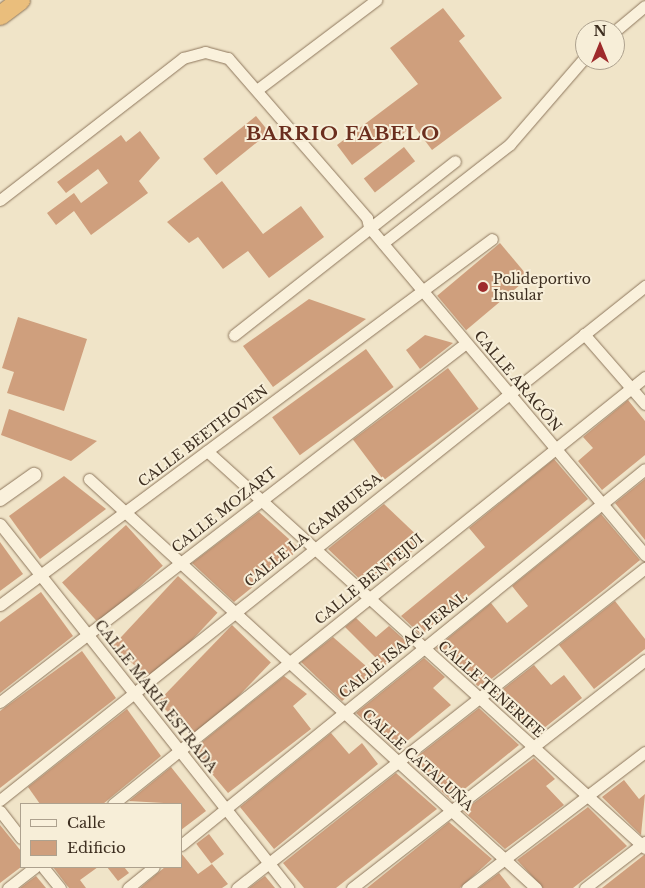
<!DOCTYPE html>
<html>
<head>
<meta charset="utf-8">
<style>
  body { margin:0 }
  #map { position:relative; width:645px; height:888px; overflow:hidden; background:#f0e4c8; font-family:"Libre Baskerville",serif }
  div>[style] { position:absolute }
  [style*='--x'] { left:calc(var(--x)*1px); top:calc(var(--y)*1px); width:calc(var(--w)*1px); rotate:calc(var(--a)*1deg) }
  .building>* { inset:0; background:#cf9f7d; transform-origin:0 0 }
  .roads { filter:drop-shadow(0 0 1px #8d765c) drop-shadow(0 0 1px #8d765c) }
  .minor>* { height:11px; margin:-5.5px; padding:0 5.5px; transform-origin:5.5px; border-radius:5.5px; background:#faf1dc }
  .tertiary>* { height:14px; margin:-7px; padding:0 7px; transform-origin:7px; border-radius:7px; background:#faf1dc }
  .trunk>* { height:19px; margin:-9.5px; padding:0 9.5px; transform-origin:9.5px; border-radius:9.5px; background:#eabe7c }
  .dots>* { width:14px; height:14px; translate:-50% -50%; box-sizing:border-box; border:2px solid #f7eed8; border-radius:50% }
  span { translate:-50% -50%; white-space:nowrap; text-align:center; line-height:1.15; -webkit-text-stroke:4px #f7eed8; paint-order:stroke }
  .poi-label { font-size:14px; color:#3d2e20 }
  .left { translate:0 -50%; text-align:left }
  .street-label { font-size:14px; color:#3d2e20 }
  .district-label { font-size:19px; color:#6b2e1e; font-weight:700; letter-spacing:1px }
  .legend { position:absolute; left:20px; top:803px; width:162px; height:65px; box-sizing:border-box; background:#f7eed8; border:1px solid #ada18e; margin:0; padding:6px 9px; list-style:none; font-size:15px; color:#3d2e20 }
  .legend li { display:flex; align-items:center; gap:10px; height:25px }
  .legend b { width:25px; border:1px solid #ada18e }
  .north { position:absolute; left:575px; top:20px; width:50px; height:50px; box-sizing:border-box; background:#f7eed8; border:1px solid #ada18e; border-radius:50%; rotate:0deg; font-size:14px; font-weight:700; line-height:20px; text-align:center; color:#3d2e20 }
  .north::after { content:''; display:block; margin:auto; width:18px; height:22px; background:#9e2a2b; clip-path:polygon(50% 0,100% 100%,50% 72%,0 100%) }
</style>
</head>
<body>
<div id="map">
  <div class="building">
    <div style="clip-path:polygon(443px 8px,465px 36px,459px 41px,502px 98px,432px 150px,414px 126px,395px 139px,392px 135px,352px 165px,337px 145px,418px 84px,390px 48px)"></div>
    <div style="left:256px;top:116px;width:21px;height:68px;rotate:51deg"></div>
    <div style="clip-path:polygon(140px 131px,160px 158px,139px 181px,148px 193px,91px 235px,74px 211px,56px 225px,47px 213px,74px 193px,81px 203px,108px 183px,98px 169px,66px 193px,57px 182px,121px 135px,126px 142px)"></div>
    <div style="left:404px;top:147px;width:18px;height:51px;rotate:52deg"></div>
    <div style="clip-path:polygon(222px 181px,263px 234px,301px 206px,324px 237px,269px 278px,248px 251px,223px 269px,198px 237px,189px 243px,167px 222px)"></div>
    <div style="left:500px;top:243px;width:45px;height:82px;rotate:50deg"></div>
    <div style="clip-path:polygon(309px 299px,366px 319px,273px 387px,243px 346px)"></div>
    <div style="clip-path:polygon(18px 317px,87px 339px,64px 411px,7px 393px,14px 372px,2px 368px)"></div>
    <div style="clip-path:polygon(425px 335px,453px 343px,420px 369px,406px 350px)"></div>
    <div style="left:366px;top:349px;width:47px;height:116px;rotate:54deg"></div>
    <div style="left:448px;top:368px;width:51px;height:119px;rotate:53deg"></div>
    <div style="clip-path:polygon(628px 400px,645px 421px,645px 455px,602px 490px,578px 461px,593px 448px,583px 437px)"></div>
    <div style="clip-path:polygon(9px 409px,97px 441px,71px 461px,1px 435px)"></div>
    <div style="clip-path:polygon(554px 459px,588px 499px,421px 635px,401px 616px,485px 547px,469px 528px)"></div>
    <div style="clip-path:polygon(64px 476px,106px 509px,40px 559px,9px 516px)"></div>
    <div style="clip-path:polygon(645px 479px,645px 540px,615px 503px)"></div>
    <div style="clip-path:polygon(384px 504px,424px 542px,368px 587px,328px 549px)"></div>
    <div style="clip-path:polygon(259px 512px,300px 549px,234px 602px,192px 563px)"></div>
    <div style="clip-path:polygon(601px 514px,640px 560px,605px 589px,480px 688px,436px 648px,491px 603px,507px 623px,528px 606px,512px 586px)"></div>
    <div style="left:126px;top:525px;width:55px;height:86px;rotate:48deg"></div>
    <div style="clip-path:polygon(0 542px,23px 574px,0 591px)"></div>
    <div style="left:178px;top:576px;width:54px;height:95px;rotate:43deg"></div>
    <div style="clip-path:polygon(41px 592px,73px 636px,0 693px,0 622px)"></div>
    <div style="clip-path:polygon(615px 601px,645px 639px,645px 649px,594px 689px,559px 645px)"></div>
    <div style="clip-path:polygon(356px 618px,376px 637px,389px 626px,410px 645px,384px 666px,345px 627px)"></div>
    <div style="left:232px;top:625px;width:54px;height:107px;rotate:44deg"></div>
    <div style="clip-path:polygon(333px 637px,375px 674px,342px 701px,301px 662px)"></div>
    <div style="clip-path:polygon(82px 651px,116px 698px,0 788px,0 711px)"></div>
    <div style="clip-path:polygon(424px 658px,445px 677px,433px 688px,451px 705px,396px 750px,356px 713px)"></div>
    <div style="clip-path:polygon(534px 665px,551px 685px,564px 675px,582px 698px,534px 736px,493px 697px)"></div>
    <div style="clip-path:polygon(284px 676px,307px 694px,293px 706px,311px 729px,228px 793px,192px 750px)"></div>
    <div style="clip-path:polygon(479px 708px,519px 745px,451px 800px,410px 762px)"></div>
    <div style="clip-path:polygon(127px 709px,161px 756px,103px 804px,40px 804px,28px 787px)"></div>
    <div style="clip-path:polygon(331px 733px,349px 754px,362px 743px,378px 764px,274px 849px,240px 807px)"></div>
    <div style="clip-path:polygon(534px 758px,555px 779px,546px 786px,564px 805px,505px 849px,463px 811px)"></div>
    <div style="clip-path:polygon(171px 767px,206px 811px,181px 830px,181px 804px,129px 801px)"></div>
    <div style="clip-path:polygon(396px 773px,437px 809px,336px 888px,304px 888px,283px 863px)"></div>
    <div style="clip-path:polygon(624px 780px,639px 799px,645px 794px,641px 835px,602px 797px)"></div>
    <div style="clip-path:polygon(588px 807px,627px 846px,573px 888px,543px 888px,517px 860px)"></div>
    <div style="clip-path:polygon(449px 822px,492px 859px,460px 888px,367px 888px)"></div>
    <div style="clip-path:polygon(0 825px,21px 851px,21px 867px,0 883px)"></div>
    <div style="left:209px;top:834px;width:25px;height:16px;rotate:53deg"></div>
    <div style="clip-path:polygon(181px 853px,198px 874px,212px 864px,228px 884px,222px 888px,140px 888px,165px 867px,181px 867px)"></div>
    <div style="clip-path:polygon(645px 855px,645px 888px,602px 888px,644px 855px)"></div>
    <div style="clip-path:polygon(53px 867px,98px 867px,80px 880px,86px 888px,69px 888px)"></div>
    <div style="clip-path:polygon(107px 867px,124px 867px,129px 873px,118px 881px)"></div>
    <div style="clip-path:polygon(499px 873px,511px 888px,479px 888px)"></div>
    <div style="clip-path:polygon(36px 876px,46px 888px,20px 888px)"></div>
    <div style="clip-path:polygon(265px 876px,275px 888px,249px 888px)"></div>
  </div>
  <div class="roads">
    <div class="minor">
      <div style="--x:615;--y:31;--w:39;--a:-40"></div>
      <div style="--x:258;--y:89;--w:148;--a:-37"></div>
      <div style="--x:0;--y:200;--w:232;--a:-37.8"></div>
      <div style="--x:183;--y:58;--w:23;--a:-15"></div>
      <div style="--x:205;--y:52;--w:24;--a:15"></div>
      <div style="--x:228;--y:58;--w:212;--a:49"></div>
      <div style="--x:367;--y:218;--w:9;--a:77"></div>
      <div style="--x:369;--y:227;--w:429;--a:49.9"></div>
      <div style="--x:383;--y:243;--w:161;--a:-37.9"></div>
      <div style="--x:510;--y:144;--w:115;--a:-49.2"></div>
      <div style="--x:584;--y:334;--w:93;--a:48.9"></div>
      <div style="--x:234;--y:335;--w:281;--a:-38.2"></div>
      <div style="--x:207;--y:451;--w:591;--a:42.19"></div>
      <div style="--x:89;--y:479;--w:606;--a:42.46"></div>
      <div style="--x:0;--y:524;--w:464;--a:51.6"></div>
      <div style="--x:0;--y:605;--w:613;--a:-36.65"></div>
      <div style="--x:0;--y:702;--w:588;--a:-37.61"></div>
      <div style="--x:0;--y:800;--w:825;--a:-38.55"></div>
      <div style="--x:113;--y:804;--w:682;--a:-38.75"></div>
      <div style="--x:0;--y:811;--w:34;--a:52"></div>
      <div style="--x:181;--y:845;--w:597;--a:-39.02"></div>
      <div style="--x:43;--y:867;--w:27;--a:51"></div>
      <div style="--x:8;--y:888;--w:34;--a:-38"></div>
      <div style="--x:128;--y:888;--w:33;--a:-39"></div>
      <div style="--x:237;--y:888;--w:519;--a:-38.11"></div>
      <div style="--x:352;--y:888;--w:371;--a:-37.9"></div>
      <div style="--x:467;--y:888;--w:224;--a:-37.4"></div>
      <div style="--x:585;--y:888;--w:76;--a:-37.5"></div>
    </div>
    <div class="tertiary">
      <div style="--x:0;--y:499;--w:42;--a:-35.2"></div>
    </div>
    <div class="trunk">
      <div style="--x:0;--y:15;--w:25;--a:-37"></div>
    </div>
  </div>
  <div class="dots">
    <div style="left:483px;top:287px;background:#9e2a2b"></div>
  </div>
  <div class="poi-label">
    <span class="left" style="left:493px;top:287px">Polideportivo<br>Insular</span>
  </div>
  <div class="street-label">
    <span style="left:518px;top:381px;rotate:50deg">CALLE ARAGÓN</span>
    <span style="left:203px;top:436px;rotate:-37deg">CALLE BEETHOVEN</span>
    <span style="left:224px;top:510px;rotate:-38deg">CALLE MOZART</span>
    <span style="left:313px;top:530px;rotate:-39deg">CALLE LA GAMBUESA</span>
    <span style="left:369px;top:579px;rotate:-39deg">CALLE BENTEJUI</span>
    <span style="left:403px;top:645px;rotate:-39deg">CALLE ISAAC PERAL</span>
    <span style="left:491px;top:689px;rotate:42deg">CALLE TENERIFE</span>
    <span style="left:156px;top:696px;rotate:52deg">CALLE MARIA ESTRADA</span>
    <span style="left:418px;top:760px;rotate:42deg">CALLE CATALUÑA</span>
  </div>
  <div class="district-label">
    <span style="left:343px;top:134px">BARRIO FABELO</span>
  </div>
  <ul class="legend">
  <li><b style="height:6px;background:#faf1dc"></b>Calle</li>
  <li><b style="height:14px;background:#cf9f7d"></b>Edificio</li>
  </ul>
  <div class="north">N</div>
</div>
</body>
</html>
